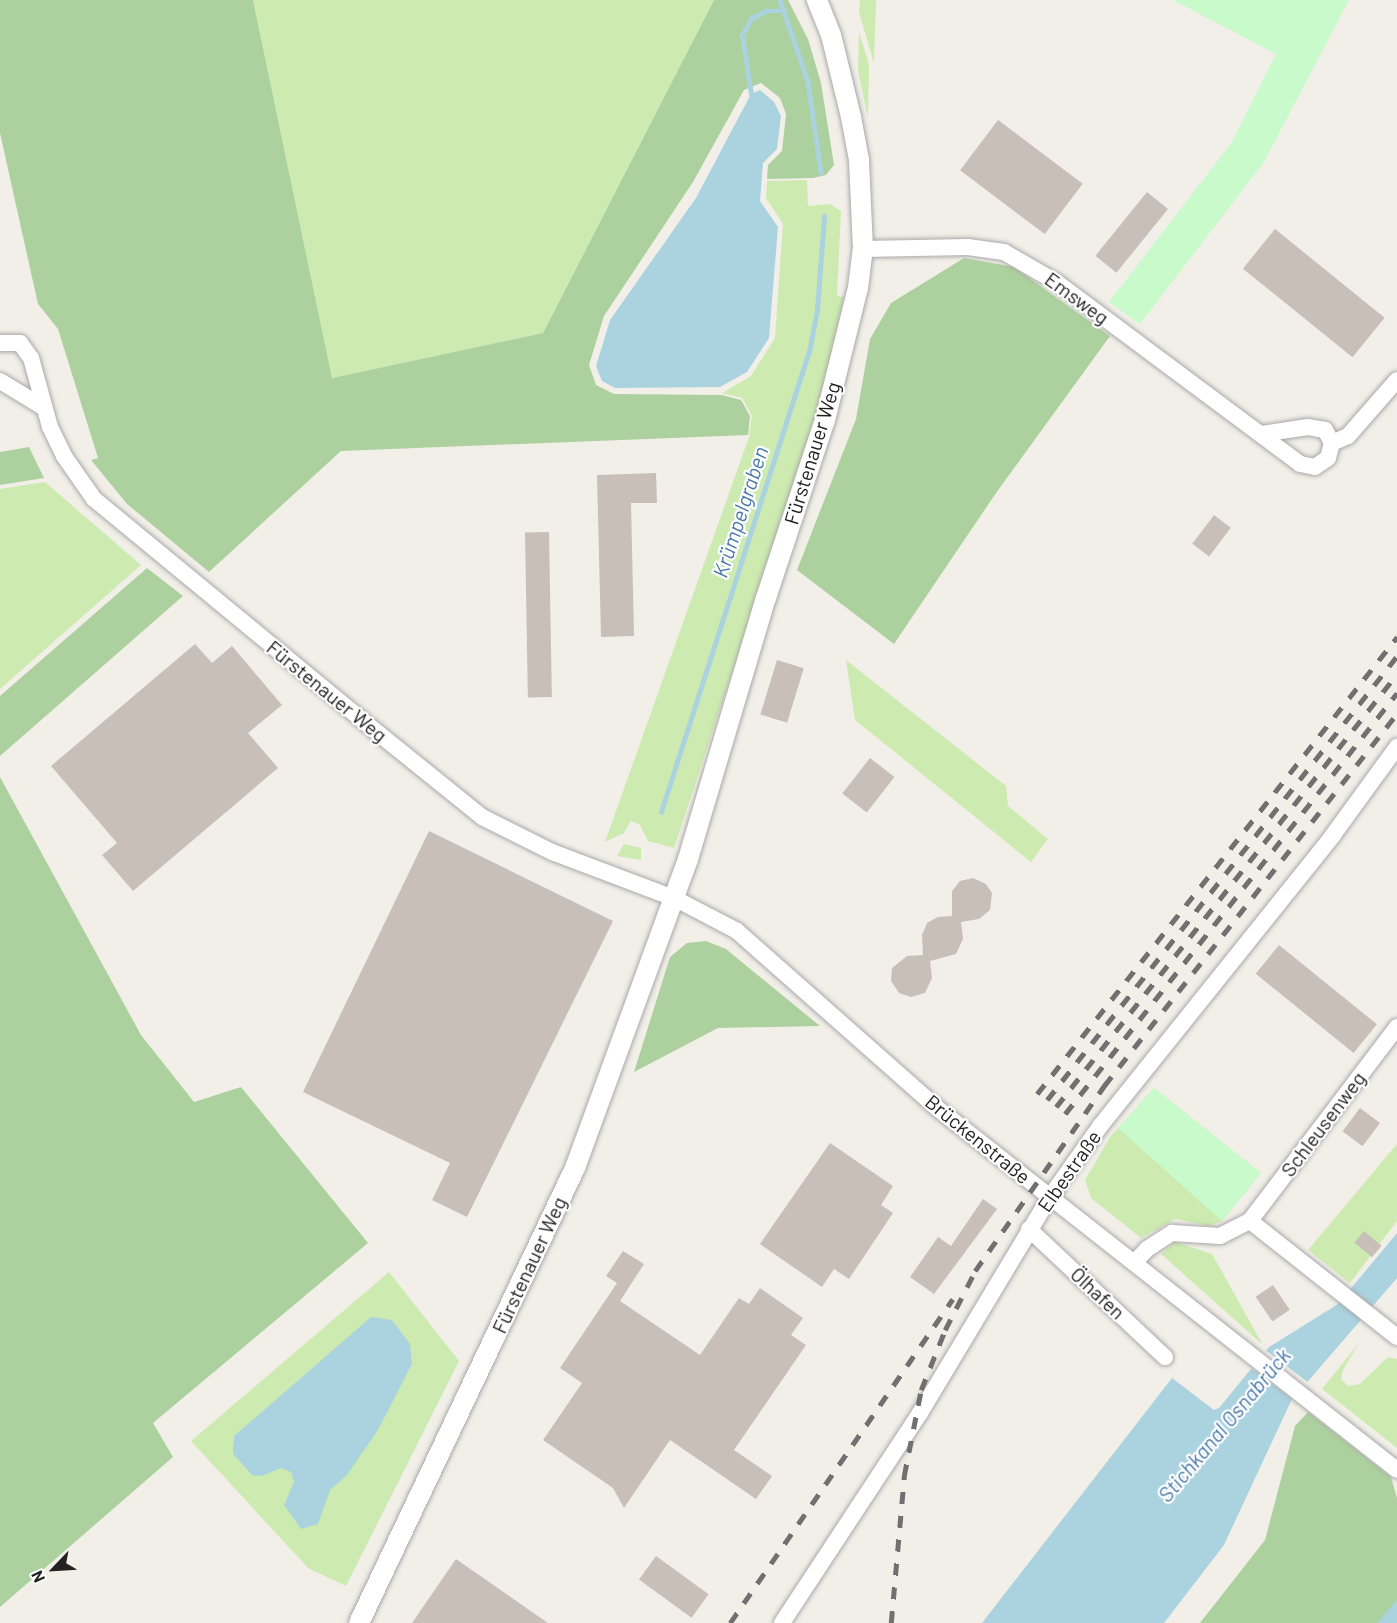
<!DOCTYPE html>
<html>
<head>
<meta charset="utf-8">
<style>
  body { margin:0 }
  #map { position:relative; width:1397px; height:1623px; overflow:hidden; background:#f2efe9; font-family:Barlow,sans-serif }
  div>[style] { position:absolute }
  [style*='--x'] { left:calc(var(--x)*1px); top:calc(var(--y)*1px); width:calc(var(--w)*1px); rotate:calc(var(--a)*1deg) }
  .grass>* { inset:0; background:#cdebb0 }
  .forest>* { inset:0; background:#add19e }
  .park>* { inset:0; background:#c8facc }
  .water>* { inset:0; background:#aad3df }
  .pier>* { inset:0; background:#f2efe9; transform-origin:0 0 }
  .stream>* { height:4.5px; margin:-2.25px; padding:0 2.25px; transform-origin:2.25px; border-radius:2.25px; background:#aad3df }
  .building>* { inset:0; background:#c7bfb8; transform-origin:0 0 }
  .roads { filter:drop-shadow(0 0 2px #a9a9a9) drop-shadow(0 0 2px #a9a9a9) }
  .minor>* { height:16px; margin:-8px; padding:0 8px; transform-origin:8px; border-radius:8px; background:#fff }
  .tertiary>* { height:20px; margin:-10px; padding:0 10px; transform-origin:10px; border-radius:10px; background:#fff }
  .rail>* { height:4.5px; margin-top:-2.25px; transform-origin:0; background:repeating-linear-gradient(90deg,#707070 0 12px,transparent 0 24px) }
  span { translate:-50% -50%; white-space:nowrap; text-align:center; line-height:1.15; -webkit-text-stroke:4.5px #fff; paint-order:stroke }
  .street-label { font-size:20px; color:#222 }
  .water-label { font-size:21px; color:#4a7aab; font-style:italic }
  .north { position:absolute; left:24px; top:1539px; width:60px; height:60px; -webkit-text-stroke:4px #fff; paint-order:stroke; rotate:245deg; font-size:16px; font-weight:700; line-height:24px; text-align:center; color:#222 }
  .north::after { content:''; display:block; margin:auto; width:21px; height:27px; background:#222; clip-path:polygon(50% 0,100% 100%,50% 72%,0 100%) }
</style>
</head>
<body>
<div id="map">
  <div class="grass">
    <div style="clip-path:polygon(253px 0,714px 0,543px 333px,332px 378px)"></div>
    <div style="clip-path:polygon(860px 0,876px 0,874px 63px,859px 12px)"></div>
    <div style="clip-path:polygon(859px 32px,869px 65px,868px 118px,858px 71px)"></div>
    <div style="clip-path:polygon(807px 180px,808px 206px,830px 204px,841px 211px,837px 296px,844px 297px,817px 416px,674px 848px,648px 841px,640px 825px,631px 821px,624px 833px,605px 842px,749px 437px,752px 416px,742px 398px,722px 393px,751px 376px,775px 338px,783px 224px,766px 198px,767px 181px)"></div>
    <div style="clip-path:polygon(45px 482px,141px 565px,0 689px,0 489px)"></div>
    <div style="clip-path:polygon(846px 660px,1006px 786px,1008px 806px,1048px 839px,1031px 862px,855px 720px)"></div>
    <div style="clip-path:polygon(624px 844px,641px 848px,641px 860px,617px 856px)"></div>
    <div style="clip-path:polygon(1154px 1088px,1261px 1173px,1222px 1221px,1209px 1226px,1175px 1219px,1141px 1238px,1091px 1198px,1085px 1180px,1110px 1137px)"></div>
    <div style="clip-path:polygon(1397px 1144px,1397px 1221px,1350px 1283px,1308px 1250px)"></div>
    <div style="clip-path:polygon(1175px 1242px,1212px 1254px,1263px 1345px,1161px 1254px)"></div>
    <div style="clip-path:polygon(389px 1272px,459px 1361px,346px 1586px,308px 1568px,191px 1441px)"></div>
    <div style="clip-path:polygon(1359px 1343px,1343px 1370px,1341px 1379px,1348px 1386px,1360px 1384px,1388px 1357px,1397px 1359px,1397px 1448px,1322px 1389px)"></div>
  </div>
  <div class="forest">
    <div style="clip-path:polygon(0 0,253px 0,332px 378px,543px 333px,714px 0,788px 0,808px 39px,821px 83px,834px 165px,826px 175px,813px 178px,767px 179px,768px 165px,782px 151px,786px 114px,780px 98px,761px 83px,744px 90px,693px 182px,604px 316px,589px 365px,596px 385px,614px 394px,722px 395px,741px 400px,750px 416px,748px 435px,341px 451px,209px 572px,127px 504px,91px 460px,98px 458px,58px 329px,38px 304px,0 133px)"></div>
    <div style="clip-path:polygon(964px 258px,1014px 267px,1110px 336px,996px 493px,894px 644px,797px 570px,856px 419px,870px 339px,891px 303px)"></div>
    <div style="clip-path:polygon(29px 447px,44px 478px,0 485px,0 452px)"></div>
    <div style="clip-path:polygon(147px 568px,183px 596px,0 756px,0 696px)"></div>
    <div style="clip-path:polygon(0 777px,141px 1035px,194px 1102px,241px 1087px,368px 1243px,153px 1423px,173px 1457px,0 1607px)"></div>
    <div style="clip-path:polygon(706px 941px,726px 949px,820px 1026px,718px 1028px,634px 1072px,670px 957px,687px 943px)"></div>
    <div style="clip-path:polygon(1308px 1412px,1391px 1477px,1397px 1498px,1397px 1623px,1200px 1623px,1265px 1540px,1295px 1426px)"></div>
  </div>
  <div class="park">
    <div style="clip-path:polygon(1173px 0,1349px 0,1264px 162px,1140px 324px,1109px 302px,1232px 142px,1276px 54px)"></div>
    <div style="clip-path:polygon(1154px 1088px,1261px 1173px,1222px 1221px,1118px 1128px)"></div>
  </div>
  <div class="water">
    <div style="clip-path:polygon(760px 90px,774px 102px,781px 116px,777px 149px,763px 163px,760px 201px,778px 227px,769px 338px,747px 372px,720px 387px,615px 388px,602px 381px,596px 366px,610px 320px,696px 198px,751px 94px)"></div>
    <div style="clip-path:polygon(1397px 1233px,1397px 1278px,1291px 1401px,1224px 1545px,1164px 1623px,982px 1623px,1172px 1378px,1214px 1410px,1219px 1408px,1269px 1347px,1338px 1304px)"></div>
    <div style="clip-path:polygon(371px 1317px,392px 1320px,410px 1344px,412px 1364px,378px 1430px,347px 1475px,330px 1490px,318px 1524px,301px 1529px,284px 1505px,294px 1482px,291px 1472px,281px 1468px,262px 1476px,252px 1475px,233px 1454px,234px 1436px)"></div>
    <div style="clip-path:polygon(1397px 1600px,1397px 1623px,1377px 1623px)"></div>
  </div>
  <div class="pier">
    <div style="left:1264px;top:1349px;width:58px;height:23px;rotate:37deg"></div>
  </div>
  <div class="stream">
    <div style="--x:780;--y:0;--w:87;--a:71.1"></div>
    <div style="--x:808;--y:82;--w:91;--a:81.8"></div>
    <div style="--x:751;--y:94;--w:60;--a:-98.7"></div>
    <div style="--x:742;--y:35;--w:20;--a:-60"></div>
    <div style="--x:752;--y:18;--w:16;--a:-27"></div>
    <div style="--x:766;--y:11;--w:18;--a:0"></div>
    <div style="--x:661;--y:812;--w:483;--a:-72.2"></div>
    <div style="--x:809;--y:352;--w:43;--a:-79.2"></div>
    <div style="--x:817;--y:310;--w:94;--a:-85.7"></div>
  </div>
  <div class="building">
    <div style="left:998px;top:120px;width:106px;height:63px;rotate:37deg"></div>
    <div style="left:1147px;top:192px;width:27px;height:82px;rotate:39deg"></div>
    <div style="left:1275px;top:229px;width:141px;height:51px;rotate:39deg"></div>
    <div style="clip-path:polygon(656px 473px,657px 503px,631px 503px,634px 636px,601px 637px,597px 475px)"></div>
    <div style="left:1214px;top:515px;width:21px;height:36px;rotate:37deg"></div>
    <div style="left:549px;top:532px;width:165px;height:24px;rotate:89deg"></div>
    <div style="clip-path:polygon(195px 644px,212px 663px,232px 646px,282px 705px,248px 733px,278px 768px,133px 891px,102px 855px,117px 843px,51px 766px)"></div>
    <div style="left:777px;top:660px;width:28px;height:57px;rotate:17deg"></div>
    <div style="left:870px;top:758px;width:31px;height:45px;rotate:38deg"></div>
    <div style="clip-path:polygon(429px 831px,613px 921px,467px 1217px,432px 1200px,450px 1163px,303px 1092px)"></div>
    <div style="clip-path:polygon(973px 878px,986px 884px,992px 893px,990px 910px,979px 919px,961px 922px,963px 939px,956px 954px,930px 961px,932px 978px,925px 993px,911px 997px,899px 993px,891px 981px,892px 968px,907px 956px,923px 955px,922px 935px,927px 923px,938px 917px,952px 916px,952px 891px,960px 881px)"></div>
    <div style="left:1279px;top:945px;width:126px;height:37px;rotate:39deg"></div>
    <div style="left:1360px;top:1108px;width:25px;height:29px;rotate:37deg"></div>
    <div style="clip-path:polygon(830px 1143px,893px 1186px,881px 1205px,893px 1213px,849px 1279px,834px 1269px,822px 1287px,760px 1244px)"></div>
    <div style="clip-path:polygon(983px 1199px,997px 1209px,934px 1294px,910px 1277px,938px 1237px,951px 1246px)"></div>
    <div style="left:1364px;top:1231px;width:23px;height:15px;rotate:40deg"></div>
    <div style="clip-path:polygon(623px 1251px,644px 1264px,620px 1301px,700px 1355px,739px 1298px,749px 1304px,760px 1288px,803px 1318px,791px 1335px,806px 1345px,734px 1450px,772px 1476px,756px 1499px,670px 1440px,624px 1508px,613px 1488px,543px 1440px,582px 1383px,560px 1368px,617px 1283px,606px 1276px)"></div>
    <div style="left:1273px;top:1285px;width:30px;height:21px;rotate:56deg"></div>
    <div style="left:656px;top:1556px;width:65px;height:29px;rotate:36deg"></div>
    <div style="clip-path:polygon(456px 1559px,548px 1623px,412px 1623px)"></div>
  </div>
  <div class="roads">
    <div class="minor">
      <div style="--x:863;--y:249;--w:105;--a:-1.1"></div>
      <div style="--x:968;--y:247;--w:36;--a:8"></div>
      <div style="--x:1004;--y:252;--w:60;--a:30"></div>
      <div style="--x:1056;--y:282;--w:304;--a:36.7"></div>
      <div style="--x:1300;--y:464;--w:15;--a:11"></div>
      <div style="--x:1315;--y:467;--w:16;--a:-35"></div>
      <div style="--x:1328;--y:458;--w:16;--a:-75"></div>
      <div style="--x:1332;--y:443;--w:15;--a:-118"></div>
      <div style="--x:1325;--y:430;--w:17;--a:-170"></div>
      <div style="--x:1308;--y:427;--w:48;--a:171.5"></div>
      <div style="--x:0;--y:343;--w:20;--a:0"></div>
      <div style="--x:20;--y:343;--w:19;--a:54"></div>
      <div style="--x:31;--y:358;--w:72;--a:74.6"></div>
      <div style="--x:50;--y:427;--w:32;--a:64"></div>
      <div style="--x:64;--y:456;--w:52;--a:55.1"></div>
      <div style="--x:94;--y:499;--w:368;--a:39.5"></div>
      <div style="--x:378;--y:733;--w:134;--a:38.9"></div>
      <div style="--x:482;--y:817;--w:78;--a:26.6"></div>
      <div style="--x:552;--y:852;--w:130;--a:20.7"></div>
      <div style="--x:674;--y:898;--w:71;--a:27.6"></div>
      <div style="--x:737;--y:931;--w:267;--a:41.5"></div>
      <div style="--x:937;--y:1108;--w:585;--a:38.2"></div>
      <div style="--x:0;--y:381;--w:50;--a:31.2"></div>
      <div style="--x:1332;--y:443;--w:17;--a:-24"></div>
      <div style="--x:1348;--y:436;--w:74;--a:-48.8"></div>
      <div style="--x:1397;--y:1027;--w:243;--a:127.2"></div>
      <div style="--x:1250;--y:1221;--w:187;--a:38.3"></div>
      <div style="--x:1029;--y:1229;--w:187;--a:43.3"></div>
      <div style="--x:1134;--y:1263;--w:19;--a:-47"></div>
      <div style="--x:1147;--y:1249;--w:30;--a:-33"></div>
      <div style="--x:1172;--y:1233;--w:48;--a:3.6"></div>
      <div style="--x:1220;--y:1236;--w:34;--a:-27"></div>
      <div style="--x:782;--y:1623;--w:251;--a:-56.7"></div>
      <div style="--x:920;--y:1413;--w:252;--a:-59"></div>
      <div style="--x:1050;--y:1197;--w:88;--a:-54.7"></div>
      <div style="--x:1101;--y:1125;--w:371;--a:-51.3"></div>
      <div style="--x:1333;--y:835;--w:109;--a:-54"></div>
    </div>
    <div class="tertiary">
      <div style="--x:359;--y:1623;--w:504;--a:-64.61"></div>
      <div style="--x:575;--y:1168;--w:329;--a:-69.9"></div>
      <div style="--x:688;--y:859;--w:272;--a:-73.4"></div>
      <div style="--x:766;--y:598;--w:188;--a:-71.7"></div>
      <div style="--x:825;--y:420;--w:136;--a:-76"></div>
      <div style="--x:858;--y:288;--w:39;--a:-83"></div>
      <div style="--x:863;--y:249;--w:89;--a:-92.6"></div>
      <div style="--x:859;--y:160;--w:44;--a:-100.5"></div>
      <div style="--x:851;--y:117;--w:84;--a:-103.7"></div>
      <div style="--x:831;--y:35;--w:38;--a:-112"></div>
    </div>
  </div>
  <div class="rail">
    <div style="--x:1037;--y:1094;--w:582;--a:-51.77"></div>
    <div style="--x:1047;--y:1100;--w:565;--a:-51.75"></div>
    <div style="--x:1056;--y:1107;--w:551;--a:-51.78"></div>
    <div style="--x:1065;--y:1114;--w:536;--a:-51.74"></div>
    <div style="--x:730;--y:1623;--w:393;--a:-55.5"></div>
    <div style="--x:891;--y:1623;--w:148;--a:-84.9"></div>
    <div style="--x:904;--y:1476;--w:88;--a:-78.8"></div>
    <div style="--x:921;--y:1390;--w:65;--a:-68.2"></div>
    <div style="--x:945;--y:1330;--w:66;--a:-63"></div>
    <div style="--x:975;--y:1271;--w:226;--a:-55.1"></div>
    <div style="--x:1104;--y:1086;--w:474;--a:-51.8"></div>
  </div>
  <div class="street-label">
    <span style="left:1077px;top:298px;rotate:36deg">Emsweg</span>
    <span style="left:812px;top:453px;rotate:-73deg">Fürstenauer Weg</span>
    <span style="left:327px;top:691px;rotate:39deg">Fürstenauer Weg</span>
    <span style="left:1323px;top:1124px;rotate:-53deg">Schleusenweg</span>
    <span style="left:978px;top:1139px;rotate:39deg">Brückenstraße</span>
    <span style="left:1069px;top:1171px;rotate:-55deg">Elbestraße</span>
    <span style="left:529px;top:1265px;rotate:-65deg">Fürstenauer Weg</span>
    <span style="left:1098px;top:1293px;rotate:43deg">Ölhafen</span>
  </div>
  <div class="water-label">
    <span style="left:740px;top:512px;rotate:-72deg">Krümpelgraben</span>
    <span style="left:1224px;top:1425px;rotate:-50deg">Stichkanal Osnabrück</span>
  </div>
  <div class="north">N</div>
</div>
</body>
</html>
